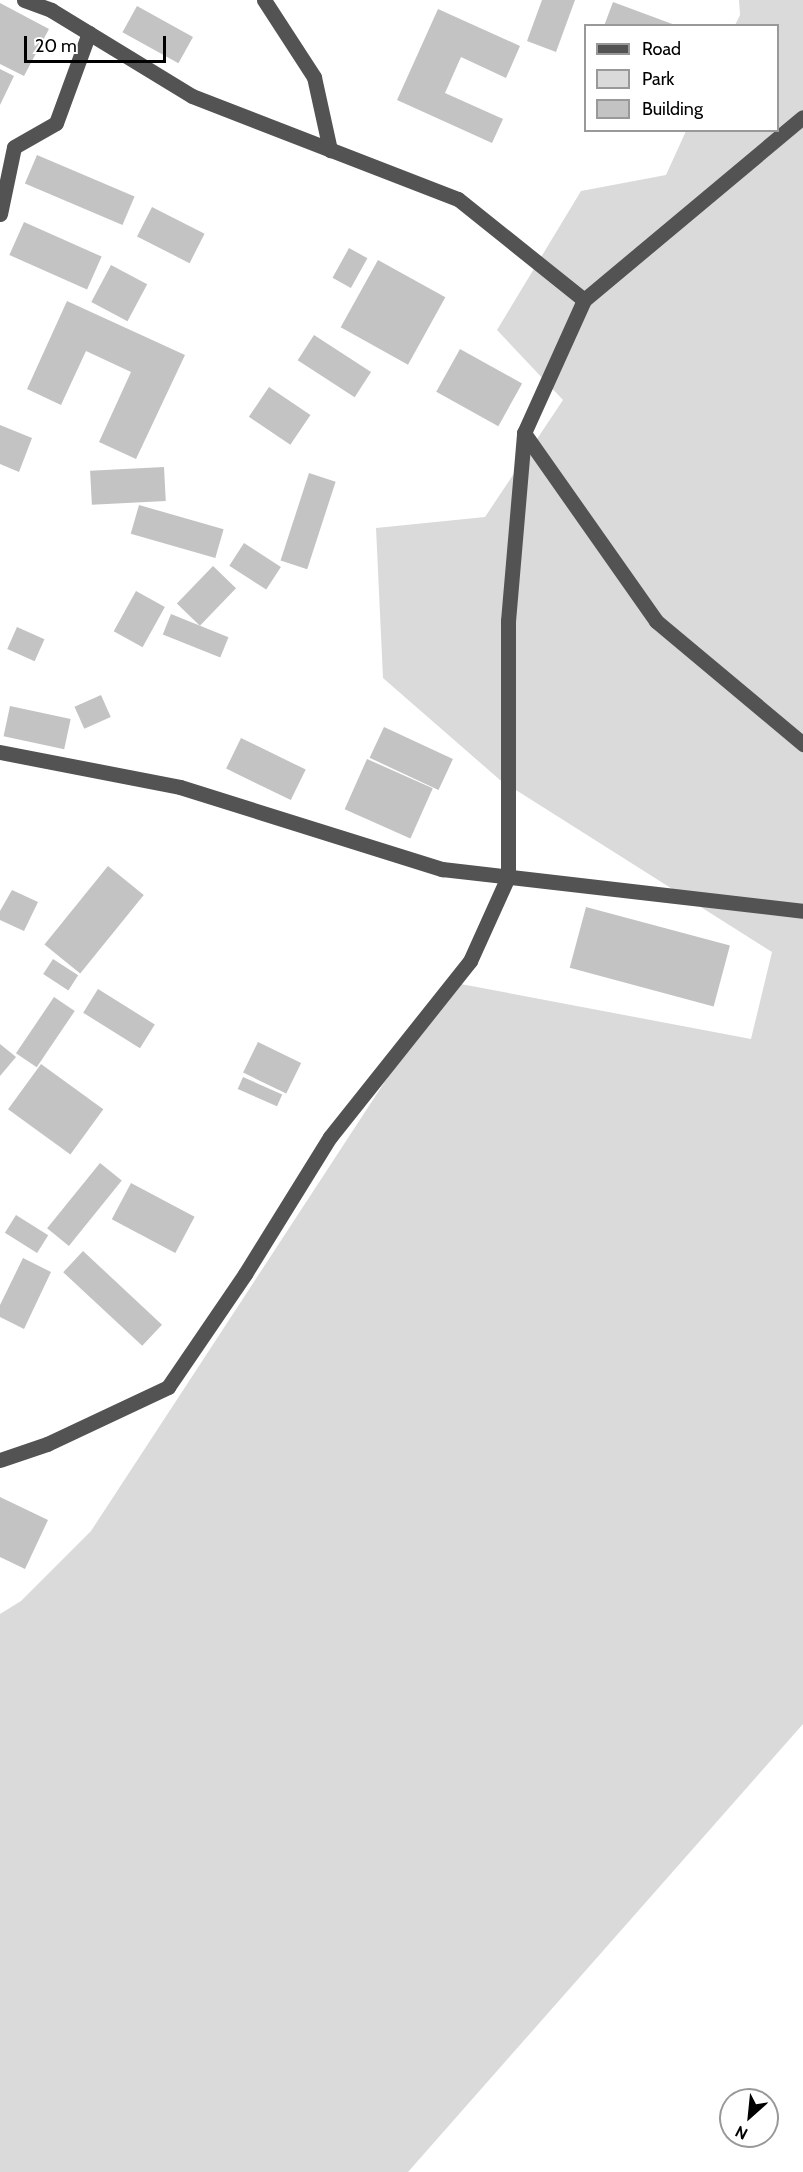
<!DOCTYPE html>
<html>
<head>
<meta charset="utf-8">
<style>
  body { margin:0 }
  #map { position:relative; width:803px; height:2172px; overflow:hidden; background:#fff; font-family:Cabin,sans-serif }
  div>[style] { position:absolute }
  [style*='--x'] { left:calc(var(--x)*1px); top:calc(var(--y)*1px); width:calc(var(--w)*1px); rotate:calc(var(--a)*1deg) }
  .green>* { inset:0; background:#dadada }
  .building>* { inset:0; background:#c3c3c3; transform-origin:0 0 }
  .minor>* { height:15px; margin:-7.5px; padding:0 7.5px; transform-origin:7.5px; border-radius:7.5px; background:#535353 }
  span { translate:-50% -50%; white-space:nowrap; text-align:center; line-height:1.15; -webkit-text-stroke:5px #fff; paint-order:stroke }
  .legend { position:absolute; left:584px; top:24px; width:195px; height:108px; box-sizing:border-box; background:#fff; border:2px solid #999; margin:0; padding:8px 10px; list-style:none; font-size:18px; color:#000 }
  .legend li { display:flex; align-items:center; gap:12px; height:30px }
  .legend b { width:30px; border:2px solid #999 }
  .north { position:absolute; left:719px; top:2088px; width:60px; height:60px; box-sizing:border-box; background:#fff; border:2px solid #999; border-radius:50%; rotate:207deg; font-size:16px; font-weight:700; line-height:24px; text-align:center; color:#000 }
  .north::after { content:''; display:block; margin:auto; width:21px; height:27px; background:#000; clip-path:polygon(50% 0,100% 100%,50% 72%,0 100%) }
  .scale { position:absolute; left:24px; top:36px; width:142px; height:27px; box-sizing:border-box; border:3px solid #000; border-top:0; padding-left:8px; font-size:18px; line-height:21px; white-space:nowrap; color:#000; -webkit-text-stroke:4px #fff; paint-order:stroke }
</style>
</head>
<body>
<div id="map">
  <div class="green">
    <div style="clip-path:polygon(739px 0,803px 0,803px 1724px,408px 2172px,0 2172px,0 1614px,21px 1601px,91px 1531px,450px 982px,751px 1039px,772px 952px,500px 780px,383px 678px,376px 528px,485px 517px,563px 400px,497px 330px,581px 191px,666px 175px,686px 131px,778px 130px,778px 26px,735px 25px,740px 15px)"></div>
  </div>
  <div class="building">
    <div style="clip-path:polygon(542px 0,575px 0,556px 52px,527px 41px)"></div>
    <div style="clip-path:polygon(613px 2px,675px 25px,675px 26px,604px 26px)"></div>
    <div style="clip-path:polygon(0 3px,49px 29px,24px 76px,0 64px)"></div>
    <div style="left:137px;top:6px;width:64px;height:30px;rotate:29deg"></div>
    <div style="clip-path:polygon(438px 9px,520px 46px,506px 78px,461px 57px,445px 93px,503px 119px,492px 143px,397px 100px)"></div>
    <div style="clip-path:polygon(0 69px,14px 76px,0 105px)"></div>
    <div style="left:37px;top:155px;width:106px;height:31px;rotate:23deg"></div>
    <div style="left:152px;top:207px;width:59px;height:33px;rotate:27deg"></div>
    <div style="left:24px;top:222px;width:85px;height:36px;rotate:24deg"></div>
    <div style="left:349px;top:248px;width:21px;height:34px;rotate:29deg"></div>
    <div style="left:378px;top:260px;width:77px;height:77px;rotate:29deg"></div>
    <div style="left:111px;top:265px;width:41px;height:42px;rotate:28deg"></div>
    <div style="clip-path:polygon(67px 301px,185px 355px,136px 459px,99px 442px,131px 372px,86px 351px,61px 405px,27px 389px)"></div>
    <div style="left:314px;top:335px;width:68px;height:30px;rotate:33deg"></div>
    <div style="left:460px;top:349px;width:71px;height:49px;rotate:29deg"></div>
    <div style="left:269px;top:387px;width:50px;height:36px;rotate:34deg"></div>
    <div style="clip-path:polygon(0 425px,32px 438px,19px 472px,0 464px)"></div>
    <div style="left:164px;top:467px;width:34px;height:74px;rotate:87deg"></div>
    <div style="left:309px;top:473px;width:28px;height:92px;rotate:18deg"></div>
    <div style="left:139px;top:505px;width:88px;height:30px;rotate:16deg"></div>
    <div style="left:244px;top:543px;width:44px;height:27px;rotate:33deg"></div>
    <div style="left:213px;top:566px;width:32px;height:52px;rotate:44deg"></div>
    <div style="left:136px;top:591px;width:33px;height:46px;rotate:29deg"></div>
    <div style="left:171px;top:614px;width:62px;height:22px;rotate:22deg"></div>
    <div style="left:17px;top:627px;width:30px;height:24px;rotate:24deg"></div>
    <div style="left:101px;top:695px;width:24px;height:29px;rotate:66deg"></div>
    <div style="left:10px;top:706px;width:62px;height:31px;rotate:12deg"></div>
    <div style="left:384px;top:727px;width:76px;height:34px;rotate:25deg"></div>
    <div style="left:241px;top:738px;width:72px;height:34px;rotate:26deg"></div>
    <div style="left:367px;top:759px;width:72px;height:55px;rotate:24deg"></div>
    <div style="left:108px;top:866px;width:46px;height:101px;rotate:39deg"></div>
    <div style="clip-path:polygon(12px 890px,38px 902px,24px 931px,0 920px,0 911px)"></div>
    <div style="left:586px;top:907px;width:149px;height:63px;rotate:15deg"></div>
    <div style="left:53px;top:959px;width:30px;height:18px;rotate:33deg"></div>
    <div style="left:98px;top:989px;width:67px;height:28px;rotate:32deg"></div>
    <div style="left:54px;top:997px;width:25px;height:68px;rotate:34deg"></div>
    <div style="left:258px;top:1042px;width:48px;height:34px;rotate:26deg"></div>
    <div style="clip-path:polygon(0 1044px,16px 1057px,0 1076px)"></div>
    <div style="left:41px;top:1064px;width:77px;height:56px;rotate:36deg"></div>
    <div style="left:243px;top:1077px;width:43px;height:13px;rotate:24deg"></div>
    <div style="left:100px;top:1163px;width:28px;height:84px;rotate:39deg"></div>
    <div style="left:131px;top:1183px;width:72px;height:41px;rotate:28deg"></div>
    <div style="left:16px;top:1215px;width:38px;height:21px;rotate:32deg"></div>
    <div style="left:83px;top:1251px;width:108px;height:29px;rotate:43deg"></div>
    <div style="clip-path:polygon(23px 1258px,51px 1272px,24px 1329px,0 1317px,0 1305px)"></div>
    <div style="clip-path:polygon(0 1497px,48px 1520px,25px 1569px,0 1557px)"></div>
  </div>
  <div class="minor">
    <div style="--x:24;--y:0;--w:29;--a:20"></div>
    <div style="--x:51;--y:10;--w:165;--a:31.4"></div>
    <div style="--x:192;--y:96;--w:285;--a:21.2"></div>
    <div style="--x:458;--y:199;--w:161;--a:38.7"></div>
    <div style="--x:264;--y:0;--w:92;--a:57"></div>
    <div style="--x:314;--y:77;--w:75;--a:77.6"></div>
    <div style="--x:0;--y:214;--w:68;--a:-78.2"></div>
    <div style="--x:14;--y:147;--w:48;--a:-29.7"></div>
    <div style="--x:56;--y:123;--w:96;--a:-69.9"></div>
    <div style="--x:524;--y:433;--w:230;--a:54.9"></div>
    <div style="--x:656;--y:621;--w:192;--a:39.9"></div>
    <div style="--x:0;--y:752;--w:183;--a:11"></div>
    <div style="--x:180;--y:787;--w:275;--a:17.4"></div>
    <div style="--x:442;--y:869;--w:363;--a:6.6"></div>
    <div style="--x:0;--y:1460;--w:50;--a:-18.8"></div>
    <div style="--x:47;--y:1444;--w:134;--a:-25.2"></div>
    <div style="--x:168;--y:1387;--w:137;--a:-55.7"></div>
    <div style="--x:245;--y:1274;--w:161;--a:-58.2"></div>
    <div style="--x:330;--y:1137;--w:225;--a:-51.5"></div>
    <div style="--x:470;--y:961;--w:92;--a:-65.7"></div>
    <div style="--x:508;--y:877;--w:256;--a:-90"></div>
    <div style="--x:508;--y:621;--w:189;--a:-85.1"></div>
    <div style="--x:524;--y:433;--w:146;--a:-65.7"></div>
    <div style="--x:584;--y:300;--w:285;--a:-39.9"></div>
  </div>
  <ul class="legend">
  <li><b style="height:8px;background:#535353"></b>Road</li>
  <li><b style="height:16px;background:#dadada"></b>Park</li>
  <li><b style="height:16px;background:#c3c3c3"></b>Building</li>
  </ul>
  <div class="north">N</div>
  <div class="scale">20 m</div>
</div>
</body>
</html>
